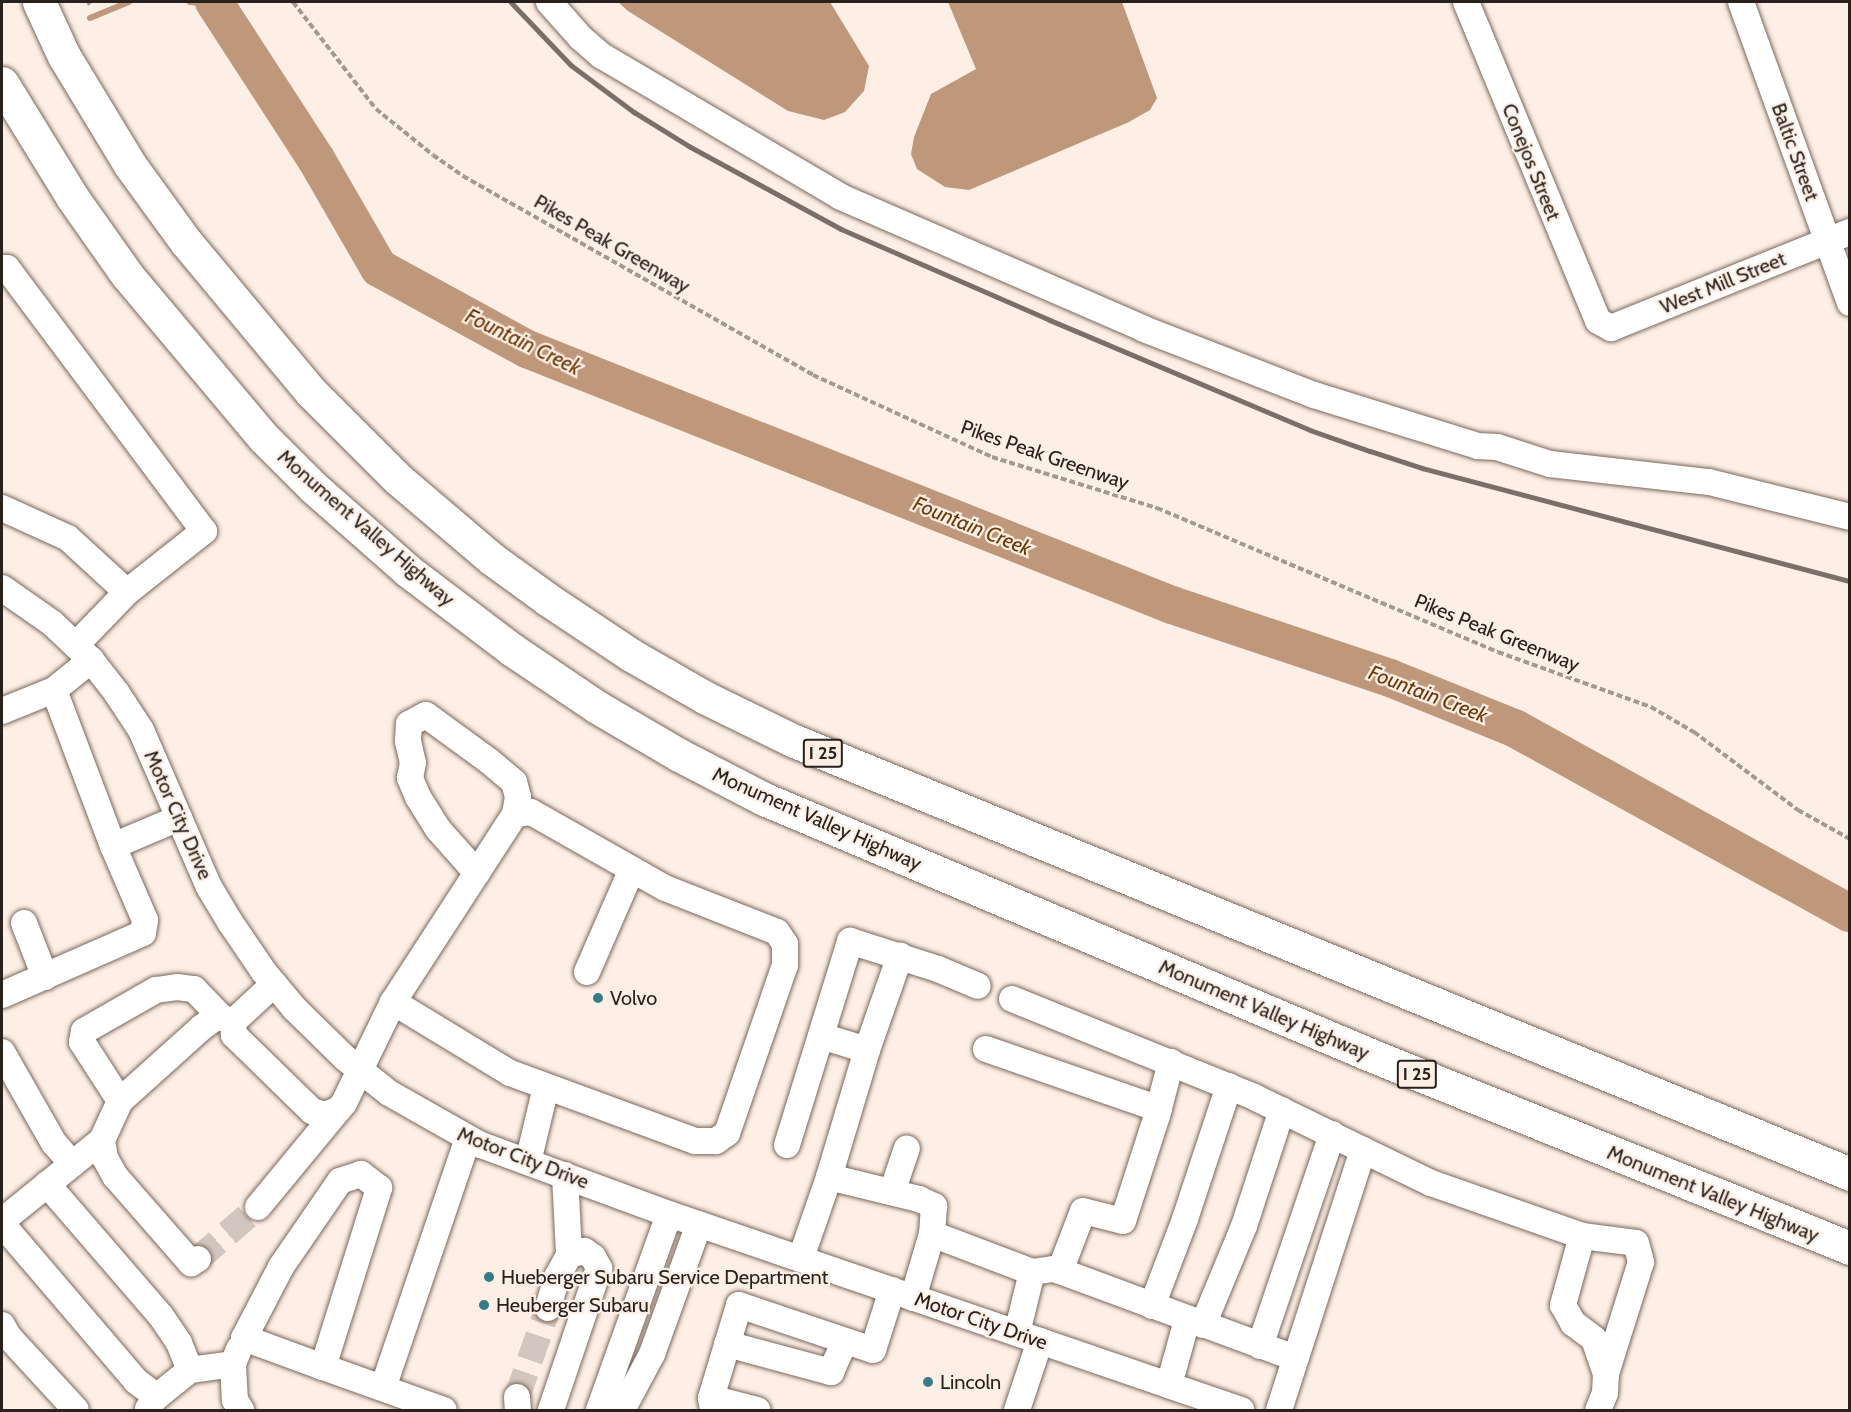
<!DOCTYPE html>
<html>
<head>
<meta charset="utf-8">
<style>
  body { margin:0 }
  #map { position:relative; width:1851px; height:1412px; overflow:hidden; background:#fdefe6; font-family:Cabin,sans-serif }
  div>[style] { position:absolute }
  [style*='--x'] { left:calc(var(--x)*1px); top:calc(var(--y)*1px); width:calc(var(--w)*1px); rotate:calc(var(--a)*1deg) }
  .water>* { inset:0; background:#bf977a }
  .stream>* { height:6px; margin:-3px; padding:0 3px; transform-origin:3px; border-radius:3px; background:#bf977a }
  .river>* { height:38px; margin:-19px; padding:0 19px; transform-origin:19px; border-radius:19px; background:#bf977a }
  .minor-tunnel>* { height:26px; margin-top:-13px; transform-origin:0; background:repeating-linear-gradient(90deg,#d3c6be 0 26px,transparent 0 39px) }
  .path>* { height:4px; margin-top:-2px; transform-origin:0; background:repeating-linear-gradient(90deg,#a49991 0 6px,transparent 0 9px) }
  .roads { filter:drop-shadow(0 0 2px #7b675a) drop-shadow(0 0 2px #7b675a) }
  .minor>* { height:26px; margin:-13px; padding:0 13px; transform-origin:13px; border-radius:13px; background:#fff }
  .highway>* { height:33px; margin:-16.5px; padding:0 16.5px; transform-origin:16.5px; border-radius:16.5px; background:#fff }
  .rail>* { height:4.5px; margin:-2.25px; padding:0 2.25px; transform-origin:2.25px; border-radius:2.25px; background:#7a7069 }
  .dots>* { width:16px; height:16px; translate:-50% -50%; box-sizing:border-box; border:3px solid #fdefe6; border-radius:50% }
  span { translate:-50% -50%; white-space:nowrap; text-align:center; line-height:1.15; -webkit-text-stroke:4.5px #fdefe6; paint-order:stroke }
  .shield-label span { padding:2px 4px; background:#fdefe6; border:2px solid; border-radius:4px; -webkit-text-stroke-width:0 }
  .shield-label { font-size:18px; color:#29211c; font-weight:700 }
  .street-label { font-size:20px; color:#29211c }
  .poi-label { font-size:20px; color:#29211c }
  .left { translate:0 -50%; text-align:left }
  .water-label { font-size:21px; color:#6b3703; font-style:italic }
  .frame { position:absolute; inset:0; border:3px solid #29211c; pointer-events:none }
</style>
</head>
<body>
<div id="map">
  <div class="water">
    <div style="clip-path:polygon(618px 2px,830px 2px,869px 66px,864px 91px,845px 112px,824px 120px,788px 111px,628px 11px)"></div>
    <div style="clip-path:polygon(948px 2px,1122px 2px,1157px 98px,1150px 110px,1129px 122px,969px 190px,945px 187px,917px 169px,911px 154px,914px 137px,931px 94px,976px 69px)"></div>
  </div>
  <div class="stream">
    <div style="--x:190;--y:2;--w:24;--a:5"></div>
    <div style="--x:90;--y:18;--w:42;--a:-22.3"></div>
  </div>
  <div class="river">
    <div style="--x:214;--y:2;--w:187;--a:57"></div>
    <div style="--x:316;--y:159;--w:126;--a:60"></div>
    <div style="--x:379;--y:268;--w:169;--a:28.7"></div>
    <div style="--x:527;--y:349;--w:694;--a:21.65"></div>
    <div style="--x:1172;--y:605;--w:230;--a:18.5"></div>
    <div style="--x:1390;--y:678;--w:136;--a:22"></div>
    <div style="--x:1516;--y:729;--w:381;--a:28.9"></div>
  </div>
  <div class="minor-tunnel">
    <div style="--x:198;--y:1259;--w:79;--a:-40.9"></div>
    <div style="--x:517;--y:1397;--w:94;--a:-70.8"></div>
  </div>
  <div class="path">
    <div style="--x:293;--y:2;--w:135;--a:52.2"></div>
    <div style="--x:376;--y:109;--w:73;--a:38.9"></div>
    <div style="--x:433;--y:155;--w:37;--a:35"></div>
    <div style="--x:463;--y:176;--w:403;--a:29.6"></div>
    <div style="--x:813;--y:375;--w:197;--a:24.6"></div>
    <div style="--x:992;--y:457;--w:173;--a:17.2"></div>
    <div style="--x:1157;--y:508;--w:370;--a:22.9"></div>
    <div style="--x:1498;--y:652;--w:163;--a:19.8"></div>
    <div style="--x:1651;--y:707;--w:50;--a:30.2"></div>
    <div style="--x:1694;--y:732;--w:130;--a:36.9"></div>
    <div style="--x:1798;--y:810;--w:60;--a:29.1"></div>
    <div style="--x:87;--y:4;--w:4;--a:-34"></div>
  </div>
  <div class="roads">
    <div class="minor">
      <div style="--x:549;--y:2;--w:48;--a:48.4"></div>
      <div style="--x:581;--y:38;--w:28;--a:41"></div>
      <div style="--x:602;--y:56;--w:277;--a:30.5"></div>
      <div style="--x:841;--y:197;--w:331;--a:23.5"></div>
      <div style="--x:1144;--y:329;--w:182;--a:21.2"></div>
      <div style="--x:1314;--y:395;--w:172;--a:17.3"></div>
      <div style="--x:1478;--y:446;--w:19;--a:3"></div>
      <div style="--x:1497;--y:447;--w:56;--a:17.8"></div>
      <div style="--x:1550;--y:464;--w:160;--a:6.5"></div>
      <div style="--x:1709;--y:482;--w:145;--a:13.9"></div>
      <div style="--x:1466;--y:2;--w:345;--a:67.5"></div>
      <div style="--x:1598;--y:321;--w:15;--a:28"></div>
      <div style="--x:1611;--y:328;--w:258;--a:-21.9"></div>
      <div style="--x:1741;--y:2;--w:320;--a:70.1"></div>
      <div style="--x:2;--y:268;--w:5;--a:0"></div>
      <div style="--x:7;--y:268;--w:329;--a:53.2"></div>
      <div style="--x:204;--y:531;--w:98;--a:141.6"></div>
      <div style="--x:127;--y:592;--w:74;--a:133.9"></div>
      <div style="--x:2;--y:508;--w:72;--a:24.4"></div>
      <div style="--x:68;--y:538;--w:80;--a:42.5"></div>
      <div style="--x:2;--y:588;--w:61;--a:35"></div>
      <div style="--x:52;--y:623;--w:54;--a:43.5"></div>
      <div style="--x:91;--y:660;--w:41;--a:52"></div>
      <div style="--x:116;--y:692;--w:45;--a:56.7"></div>
      <div style="--x:141;--y:730;--w:171;--a:66.6"></div>
      <div style="--x:209;--y:887;--w:41;--a:59"></div>
      <div style="--x:230;--y:922;--w:60;--a:55.8"></div>
      <div style="--x:264;--y:972;--w:48;--a:50"></div>
      <div style="--x:295;--y:1009;--w:70;--a:44.4"></div>
      <div style="--x:345;--y:1058;--w:56;--a:38.5"></div>
      <div style="--x:389;--y:1093;--w:106;--a:29.5"></div>
      <div style="--x:481;--y:1145;--w:200;--a:20.2"></div>
      <div style="--x:669;--y:1214;--w:605;--a:18.91"></div>
      <div style="--x:54;--y:690;--w:167;--a:69.3"></div>
      <div style="--x:113;--y:846;--w:72;--a:-23"></div>
      <div style="--x:2;--y:711;--w:56;--a:-22"></div>
      <div style="--x:54;--y:690;--w:48;--a:-39"></div>
      <div style="--x:477;--y:873;--w:59;--a:-131.6"></div>
      <div style="--x:438;--y:829;--w:38;--a:-122"></div>
      <div style="--x:418;--y:797;--w:21;--a:-113"></div>
      <div style="--x:410;--y:778;--w:15;--a:-79"></div>
      <div style="--x:413;--y:763;--w:23;--a:-103"></div>
      <div style="--x:408;--y:741;--w:17;--a:-87"></div>
      <div style="--x:409;--y:724;--w:19;--a:-28"></div>
      <div style="--x:426;--y:715;--w:78;--a:36.1"></div>
      <div style="--x:489;--y:761;--w:33;--a:40"></div>
      <div style="--x:514;--y:782;--w:16;--a:75"></div>
      <div style="--x:518;--y:797;--w:17;--a:100"></div>
      <div style="--x:24;--y:923;--w:58;--a:68.7"></div>
      <div style="--x:587;--y:972;--w:112;--a:-66.4"></div>
      <div style="--x:274;--y:984;--w:56;--a:137.2"></div>
      <div style="--x:233;--y:1022;--w:13;--a:86"></div>
      <div style="--x:234;--y:1035;--w:109;--a:44.3"></div>
      <div style="--x:312;--y:1111;--w:14;--a:17"></div>
      <div style="--x:325;--y:1115;--w:14;--a:-21"></div>
      <div style="--x:338;--y:1110;--w:9;--a:-49"></div>
      <div style="--x:344;--y:1103;--w:112;--a:-64.1"></div>
      <div style="--x:393;--y:1002;--w:224;--a:-57"></div>
      <div style="--x:515;--y:814;--w:16;--a:-7"></div>
      <div style="--x:531;--y:812;--w:154;--a:29.6"></div>
      <div style="--x:665;--y:888;--w:120;--a:21.4"></div>
      <div style="--x:777;--y:932;--w:14;--a:56"></div>
      <div style="--x:785;--y:944;--w:21;--a:90"></div>
      <div style="--x:785;--y:965;--w:178;--a:109"></div>
      <div style="--x:727;--y:1133;--w:14;--a:144"></div>
      <div style="--x:716;--y:1141;--w:21;--a:180"></div>
      <div style="--x:695;--y:1141;--w:197;--a:-159.8"></div>
      <div style="--x:510;--y:1073;--w:137;--a:-148.7"></div>
      <div style="--x:2;--y:995;--w:154;--a:-23.7"></div>
      <div style="--x:143;--y:933;--w:13;--a:-81"></div>
      <div style="--x:145;--y:920;--w:81;--a:-113.4"></div>
      <div style="--x:1012;--y:999;--w:261;--a:22"></div>
      <div style="--x:1254;--y:1097;--w:121;--a:25.9"></div>
      <div style="--x:1363;--y:1150;--w:273;--a:107.9"></div>
      <div style="--x:821;--y:1036;--w:48;--a:16.9"></div>
      <div style="--x:986;--y:1049;--w:183;--a:19.1"></div>
      <div style="--x:2;--y:1052;--w:105;--a:60.3"></div>
      <div style="--x:54;--y:1143;--w:28;--a:49"></div>
      <div style="--x:120;--y:1101;--w:70;--a:-122.8"></div>
      <div style="--x:82;--y:1042;--w:11;--a:-80"></div>
      <div style="--x:84;--y:1031;--w:83;--a:-29.7"></div>
      <div style="--x:156;--y:990;--w:21;--a:-8"></div>
      <div style="--x:177;--y:987;--w:17;--a:7"></div>
      <div style="--x:194;--y:989;--w:39;--a:46"></div>
      <div style="--x:102;--y:1140;--w:18;--a:81"></div>
      <div style="--x:105;--y:1158;--w:21;--a:61"></div>
      <div style="--x:115;--y:1176;--w:116;--a:48.9"></div>
      <div style="--x:191;--y:1263;--w:8;--a:-30"></div>
      <div style="--x:787;--y:1145;--w:214;--a:-72.8"></div>
      <div style="--x:850;--y:941;--w:92;--a:17.7"></div>
      <div style="--x:938;--y:969;--w:43;--a:23"></div>
      <div style="--x:1363;--y:1150;--w:76;--a:25.9"></div>
      <div style="--x:1431;--y:1183;--w:160;--a:19.3"></div>
      <div style="--x:1582;--y:1236;--w:72;--a:105.4"></div>
      <div style="--x:1563;--y:1305;--w:21;--a:61"></div>
      <div style="--x:1573;--y:1323;--w:26;--a:37"></div>
      <div style="--x:1594;--y:1339;--w:37;--a:71"></div>
      <div style="--x:1606;--y:1374;--w:19;--a:93"></div>
      <div style="--x:1605;--y:1393;--w:18;--a:112"></div>
      <div style="--x:528;--y:1162;--w:77;--a:-76.5"></div>
      <div style="--x:565;--y:1175;--w:80;--a:87.1"></div>
      <div style="--x:829;--y:1177;--w:133;--a:-73.3"></div>
      <div style="--x:867;--y:1050;--w:100;--a:-70.7"></div>
      <div style="--x:47;--y:1184;--w:174;--a:49.2"></div>
      <div style="--x:161;--y:1316;--w:32;--a:56"></div>
      <div style="--x:179;--y:1343;--w:29;--a:68"></div>
      <div style="--x:892;--y:1192;--w:46;--a:-71.2"></div>
      <div style="--x:258;--y:1207;--w:126;--a:-50.5"></div>
      <div style="--x:2;--y:1221;--w:129;--a:-39"></div>
      <div style="--x:102;--y:1140;--w:43;--a:-65.2"></div>
      <div style="--x:120;--y:1101;--w:109;--a:-42"></div>
      <div style="--x:201;--y:1028;--w:17;--a:-36"></div>
      <div style="--x:215;--y:1018;--w:6;--a:-9"></div>
      <div style="--x:221;--y:1017;--w:13;--a:23"></div>
      <div style="--x:2;--y:1224;--w:206;--a:49.5"></div>
      <div style="--x:136;--y:1381;--w:26;--a:37"></div>
      <div style="--x:1582;--y:1236;--w:54;--a:7.4"></div>
      <div style="--x:1636;--y:1243;--w:20;--a:75"></div>
      <div style="--x:1641;--y:1262;--w:117;--a:107.4"></div>
      <div style="--x:801;--y:1258;--w:86;--a:-70.9"></div>
      <div style="--x:829;--y:1177;--w:93;--a:13.7"></div>
      <div style="--x:919;--y:1199;--w:17;--a:25"></div>
      <div style="--x:934;--y:1206;--w:28;--a:94"></div>
      <div style="--x:1060;--y:1271;--w:64;--a:-69"></div>
      <div style="--x:1083;--y:1211;--w:41;--a:14"></div>
      <div style="--x:1123;--y:1221;--w:110;--a:-72.1"></div>
      <div style="--x:1157;--y:1116;--w:56;--a:-75.5"></div>
      <div style="--x:1032;--y:1272;--w:22;--a:-8"></div>
      <div style="--x:1054;--y:1269;--w:6;--a:18"></div>
      <div style="--x:1060;--y:1271;--w:251;--a:20.3"></div>
      <div style="--x:913;--y:1298;--w:67;--a:-73.5"></div>
      <div style="--x:932;--y:1234;--w:107;--a:20.8"></div>
      <div style="--x:1032;--y:1272;--w:63;--a:103.8"></div>
      <div style="--x:1152;--y:1306;--w:93;--a:-69.2"></div>
      <div style="--x:1185;--y:1219;--w:140;--a:-71.7"></div>
      <div style="--x:548;--y:1308;--w:32;--a:-74"></div>
      <div style="--x:557;--y:1277;--w:25;--a:-61"></div>
      <div style="--x:569;--y:1255;--w:16;--a:-15"></div>
      <div style="--x:584;--y:1251;--w:11;--a:34"></div>
      <div style="--x:593;--y:1257;--w:13;--a:61"></div>
      <div style="--x:599;--y:1268;--w:150;--a:108.7"></div>
      <div style="--x:2;--y:1325;--w:13;--a:61"></div>
      <div style="--x:8;--y:1336;--w:100;--a:47.4"></div>
      <div style="--x:1203;--y:1325;--w:107;--a:-67.5"></div>
      <div style="--x:1244;--y:1226;--w:122;--a:-71.9"></div>
      <div style="--x:727;--y:1344;--w:108;--a:15.1"></div>
      <div style="--x:831;--y:1372;--w:34;--a:-66"></div>
      <div style="--x:1260;--y:1346;--w:224;--a:-71.2"></div>
      <div style="--x:239;--y:1349;--w:16;--a:112"></div>
      <div style="--x:233;--y:1364;--w:36;--a:87"></div>
      <div style="--x:235;--y:1400;--w:12;--a:59"></div>
      <div style="--x:323;--y:1367;--w:188;--a:-72.6"></div>
      <div style="--x:379;--y:1188;--w:23;--a:-142"></div>
      <div style="--x:361;--y:1174;--w:22;--a:162"></div>
      <div style="--x:340;--y:1181;--w:104;--a:124.5"></div>
      <div style="--x:281;--y:1267;--w:80;--a:117.5"></div>
      <div style="--x:244;--y:1338;--w:84;--a:20.2"></div>
      <div style="--x:323;--y:1367;--w:128;--a:19.6"></div>
      <div style="--x:1169;--y:1385;--w:67;--a:-74.5"></div>
      <div style="--x:383;--y:1388;--w:263;--a:-71.2"></div>
      <div style="--x:517;--y:1397;--w:13;--a:86"></div>
      <div style="--x:711;--y:1398;--w:48;--a:14.6"></div>
      <div style="--x:148;--y:1409;--w:12;--a:-59"></div>
      <div style="--x:154;--y:1399;--w:46;--a:-38.9"></div>
      <div style="--x:190;--y:1370;--w:43;--a:-7.9"></div>
      <div style="--x:599;--y:1410;--w:208;--a:-70.3"></div>
      <div style="--x:622;--y:1410;--w:64;--a:-61.8"></div>
      <div style="--x:652;--y:1354;--w:138;--a:-70.1"></div>
      <div style="--x:713;--y:1410;--w:12;--a:-99"></div>
      <div style="--x:711;--y:1398;--w:97;--a:-73.2"></div>
      <div style="--x:739;--y:1305;--w:141;--a:18.6"></div>
      <div style="--x:873;--y:1350;--w:63;--a:-72.4"></div>
      <div style="--x:1017;--y:1410;--w:73;--a:-71.6"></div>
    </div>
    <div class="highway">
      <div style="--x:39;--y:2;--w:60;--a:65.2"></div>
      <div style="--x:64;--y:56;--w:127;--a:58.8"></div>
      <div style="--x:130;--y:165;--w:95;--a:54"></div>
      <div style="--x:186;--y:242;--w:195;--a:50.2"></div>
      <div style="--x:311;--y:392;--w:123;--a:45"></div>
      <div style="--x:398;--y:479;--w:123;--a:40.4"></div>
      <div style="--x:492;--y:559;--w:68;--a:36"></div>
      <div style="--x:547;--y:599;--w:101;--a:33.7"></div>
      <div style="--x:631;--y:655;--w:86;--a:29.8"></div>
      <div style="--x:706;--y:698;--w:96;--a:26"></div>
      <div style="--x:792;--y:740;--w:1144;--a:22.3"></div>
      <div style="--x:2;--y:83;--w:134;--a:58.4"></div>
      <div style="--x:72;--y:197;--w:95;--a:54.8"></div>
      <div style="--x:127;--y:275;--w:213;--a:50"></div>
      <div style="--x:264;--y:438;--w:69;--a:45"></div>
      <div style="--x:313;--y:487;--w:125;--a:41.4"></div>
      <div style="--x:407;--y:570;--w:131;--a:37.2"></div>
      <div style="--x:511;--y:649;--w:104;--a:34"></div>
      <div style="--x:597;--y:707;--w:95;--a:30.3"></div>
      <div style="--x:679;--y:755;--w:96;--a:27.4"></div>
      <div style="--x:764;--y:799;--w:661;--a:22.88"></div>
      <div style="--x:1373;--y:1056;--w:514;--a:21.93"></div>
    </div>
  </div>
  <div class="rail">
    <div style="--x:511;--y:2;--w:87;--a:46.4"></div>
    <div style="--x:571;--y:65;--w:79;--a:36.7"></div>
    <div style="--x:634;--y:112;--w:65;--a:31.7"></div>
    <div style="--x:689;--y:146;--w:173;--a:28.6"></div>
    <div style="--x:841;--y:229;--w:228;--a:23.5"></div>
    <div style="--x:1050;--y:320;--w:282;--a:22.9"></div>
    <div style="--x:1310;--y:430;--w:64;--a:19.3"></div>
    <div style="--x:1370;--y:451;--w:55;--a:18.1"></div>
    <div style="--x:1422;--y:468;--w:443;--a:14.8"></div>
  </div>
  <div class="dots">
    <div style="left:598px;top:998px;background:#357c86"></div>
    <div style="left:489px;top:1277px;background:#357c86"></div>
    <div style="left:484px;top:1305px;background:#357c86"></div>
    <div style="left:928px;top:1382px;background:#357c86"></div>
  </div>
  <div class="shield-label">
    <span style="left:823px;top:753px">I 25</span>
    <span style="left:1417px;top:1074px">I 25</span>
  </div>
  <div class="street-label">
    <span style="left:1795px;top:152px;rotate:70deg">Baltic Street</span>
    <span style="left:1531px;top:162px;rotate:68deg">Conejos Street</span>
    <span style="left:612px;top:244px;rotate:30deg">Pikes Peak Greenway</span>
    <span style="left:1723px;top:283px;rotate:-22deg">West Mill Street</span>
    <span style="left:1045px;top:455px;rotate:19deg">Pikes Peak Greenway</span>
    <span style="left:366px;top:528px;rotate:41deg">Monument Valley Highway</span>
    <span style="left:1497px;top:633px;rotate:22deg">Pikes Peak Greenway</span>
    <span style="left:178px;top:815px;rotate:66deg">Motor City Drive</span>
    <span style="left:817px;top:819px;rotate:24deg">Monument Valley Highway</span>
    <span style="left:1264px;top:1010px;rotate:23deg">Monument Valley Highway</span>
    <span style="left:523px;top:1158px;rotate:21deg">Motor City Drive</span>
    <span style="left:1713px;top:1194px;rotate:22deg">Monument Valley Highway</span>
    <span style="left:981px;top:1321px;rotate:19deg">Motor City Drive</span>
  </div>
  <div class="poi-label">
    <span class="left" style="left:610px;top:998px">Volvo</span>
    <span class="left" style="left:501px;top:1277px">Hueberger Subaru Service Department</span>
    <span class="left" style="left:496px;top:1305px">Heuberger Subaru</span>
    <span class="left" style="left:940px;top:1382px">Lincoln</span>
  </div>
  <div class="water-label">
    <span style="left:523px;top:342px;rotate:26deg">Fountain Creek</span>
    <span style="left:972px;top:526px;rotate:22deg">Fountain Creek</span>
    <span style="left:1428px;top:694px;rotate:21deg">Fountain Creek</span>
  </div>
  <div class="frame"></div>
</div>
</body>
</html>
